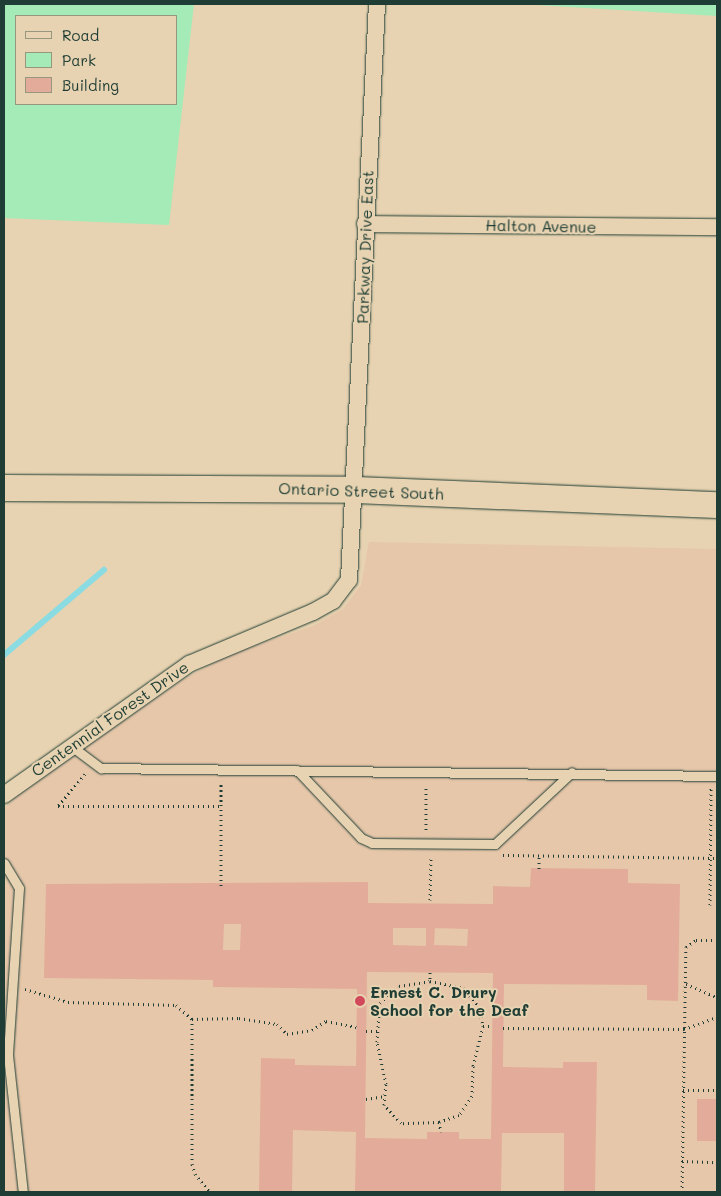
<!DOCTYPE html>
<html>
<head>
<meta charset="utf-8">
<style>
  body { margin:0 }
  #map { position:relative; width:721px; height:1196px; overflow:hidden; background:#e7d3b1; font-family:Mali,sans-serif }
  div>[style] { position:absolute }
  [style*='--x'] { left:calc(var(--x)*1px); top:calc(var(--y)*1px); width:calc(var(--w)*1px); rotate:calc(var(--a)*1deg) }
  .built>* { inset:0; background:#e6c7aa }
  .green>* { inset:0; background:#a4ebb8 }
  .stream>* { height:5.5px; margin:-2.75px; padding:0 2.75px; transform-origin:2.75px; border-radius:2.75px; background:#8adbe2 }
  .building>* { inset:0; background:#e3ac9a; transform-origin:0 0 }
  .path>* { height:3px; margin-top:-1.5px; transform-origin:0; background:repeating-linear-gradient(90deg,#1f3d34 0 1px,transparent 0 5px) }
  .roads { filter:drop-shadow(0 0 1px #1f3d34) drop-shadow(0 0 1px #1f3d34) }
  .lane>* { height:9px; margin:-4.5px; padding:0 4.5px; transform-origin:4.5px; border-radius:4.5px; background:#e7d3b1 }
  .street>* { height:16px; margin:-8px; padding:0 8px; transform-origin:8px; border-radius:8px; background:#e7d3b1 }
  .primary>* { height:26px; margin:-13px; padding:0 13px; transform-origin:13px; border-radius:13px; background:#e7d3b1 }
  .dots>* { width:14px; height:14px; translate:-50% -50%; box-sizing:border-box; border:2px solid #e7d3b1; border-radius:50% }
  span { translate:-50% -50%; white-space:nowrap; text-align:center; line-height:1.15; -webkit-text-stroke:4px #e7d3b1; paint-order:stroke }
  .street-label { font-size:16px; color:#1f3d34 }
  .poi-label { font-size:16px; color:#1f3d34; font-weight:700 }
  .left { translate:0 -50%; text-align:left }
  .frame { position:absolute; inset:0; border:5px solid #1f3d34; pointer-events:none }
  .legend { position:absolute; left:15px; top:15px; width:162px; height:90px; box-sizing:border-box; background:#e7d3b1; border:1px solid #97977f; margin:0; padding:6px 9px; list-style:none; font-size:15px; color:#1f3d34 }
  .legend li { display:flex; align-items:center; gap:10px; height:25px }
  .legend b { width:25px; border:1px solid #97977f }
</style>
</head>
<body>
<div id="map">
  <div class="built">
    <div style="clip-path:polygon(369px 542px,717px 549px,717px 1192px,4px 1192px,4px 809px,20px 792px,184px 679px,226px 656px,313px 626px,343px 609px,361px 585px)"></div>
  </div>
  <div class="green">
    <div style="clip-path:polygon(evenodd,4px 4px,194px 4px,169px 225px,4px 218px,4px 4px,16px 16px,176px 16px,176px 104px,16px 104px,16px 16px)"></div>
    <div style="clip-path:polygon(521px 4px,717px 4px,717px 16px)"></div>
  </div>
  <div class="stream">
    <div style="--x:4;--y:655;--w:131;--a:-40.4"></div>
  </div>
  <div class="building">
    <div style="clip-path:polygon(evenodd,531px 868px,628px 869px,628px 883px,680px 884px,678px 1001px,647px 1000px,647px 985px,504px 984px,503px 1067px,563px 1068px,563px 1062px,597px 1062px,595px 1192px,564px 1192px,564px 1133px,502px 1133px,501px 1192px,355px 1192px,356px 1132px,293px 1130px,292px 1192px,259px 1192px,261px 1058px,295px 1059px,295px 1065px,356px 1066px,357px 989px,213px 987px,213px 980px,44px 978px,46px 884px,368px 882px,368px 903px,493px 904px,493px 886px,530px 887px,531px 868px,224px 924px,241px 924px,240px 950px,223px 950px,224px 924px,531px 868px,393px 928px,426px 928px,426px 946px,393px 945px,393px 928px,531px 868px,435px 928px,468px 929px,467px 946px,434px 945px,435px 928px,531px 868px,367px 972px,493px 973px,491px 1139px,459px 1139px,459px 1132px,427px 1132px,427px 1139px,365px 1138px,367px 972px)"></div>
    <div style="left:697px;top:1099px;width:20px;height:42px"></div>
  </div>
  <div class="path">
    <div style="--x:85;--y:774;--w:42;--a:130.2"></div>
    <div style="--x:58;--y:806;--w:163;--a:0"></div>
    <div style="--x:426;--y:830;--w:44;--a:-90"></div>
    <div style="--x:503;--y:855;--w:214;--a:0.8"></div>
    <div style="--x:539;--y:869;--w:12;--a:-90"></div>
    <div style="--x:221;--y:886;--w:102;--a:-90"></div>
    <div style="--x:430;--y:900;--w:44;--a:-88.7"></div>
    <div style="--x:710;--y:905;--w:117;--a:-89.5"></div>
    <div style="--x:430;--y:972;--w:9;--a:90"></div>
    <div style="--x:430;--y:981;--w:34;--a:12"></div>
    <div style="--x:463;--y:988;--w:25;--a:50"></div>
    <div style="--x:479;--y:1007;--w:19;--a:78"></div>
    <div style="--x:483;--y:1026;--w:41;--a:104"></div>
    <div style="--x:473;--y:1066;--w:30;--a:92"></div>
    <div style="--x:472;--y:1096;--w:23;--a:124"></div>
    <div style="--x:459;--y:1115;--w:21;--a:161"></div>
    <div style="--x:439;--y:1122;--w:38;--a:178"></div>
    <div style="--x:401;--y:1123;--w:25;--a:-133"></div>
    <div style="--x:384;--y:1105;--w:21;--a:-85"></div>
    <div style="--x:386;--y:1084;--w:43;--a:-102.1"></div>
    <div style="--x:377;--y:1042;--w:39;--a:-86"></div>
    <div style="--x:380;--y:1003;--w:25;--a:-42"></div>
    <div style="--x:399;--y:986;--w:31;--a:-9"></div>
    <div style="--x:686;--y:984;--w:34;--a:23"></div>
    <div style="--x:25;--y:989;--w:45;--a:16.8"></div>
    <div style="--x:68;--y:1002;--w:108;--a:1.6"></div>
    <div style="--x:176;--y:1005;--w:21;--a:41"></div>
    <div style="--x:192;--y:1019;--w:145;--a:90"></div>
    <div style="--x:192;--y:1164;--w:10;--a:73"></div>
    <div style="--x:195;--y:1174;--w:23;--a:50"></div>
    <div style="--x:192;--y:1019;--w:47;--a:-1.2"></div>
    <div style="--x:239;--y:1018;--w:38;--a:9"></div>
    <div style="--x:277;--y:1024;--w:14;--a:45"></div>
    <div style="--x:287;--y:1034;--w:25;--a:-9"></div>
    <div style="--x:312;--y:1030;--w:17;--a:-33"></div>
    <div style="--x:326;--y:1021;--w:31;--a:11"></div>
    <div style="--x:483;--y:1026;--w:10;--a:0"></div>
    <div style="--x:503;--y:1028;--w:181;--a:0.3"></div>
    <div style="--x:684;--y:1029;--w:35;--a:-20"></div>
    <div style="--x:366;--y:1031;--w:11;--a:0"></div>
    <div style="--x:683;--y:1090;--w:34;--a:0"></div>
    <div style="--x:366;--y:1099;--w:19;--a:-9"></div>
    <div style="--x:439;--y:1122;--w:10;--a:79"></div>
    <div style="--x:682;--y:1161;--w:35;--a:2"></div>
    <div style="--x:682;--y:1192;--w:245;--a:-89.1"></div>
    <div style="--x:686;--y:947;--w:12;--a:-35"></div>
    <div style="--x:696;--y:940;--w:21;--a:0"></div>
  </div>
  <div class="roads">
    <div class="lane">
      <div style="--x:70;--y:745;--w:39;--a:37"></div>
      <div style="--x:101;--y:768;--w:616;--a:0.74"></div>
      <div style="--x:297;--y:770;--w:93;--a:46.7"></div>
      <div style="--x:361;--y:838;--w:12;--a:24"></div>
      <div style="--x:372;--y:843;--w:123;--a:0.5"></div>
      <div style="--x:495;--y:844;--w:105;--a:-43.1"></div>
      <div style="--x:4;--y:863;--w:29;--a:59"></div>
      <div style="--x:19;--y:888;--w:167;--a:93.8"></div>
      <div style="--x:8;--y:1055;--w:138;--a:83.8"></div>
    </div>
    <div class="street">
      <div style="--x:365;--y:224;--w:352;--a:0.5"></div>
      <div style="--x:4;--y:795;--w:227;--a:-35.3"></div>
      <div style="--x:189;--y:664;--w:134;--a:-22.8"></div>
      <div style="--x:313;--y:612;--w:23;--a:-29"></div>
      <div style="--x:333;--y:601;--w:26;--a:-53"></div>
      <div style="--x:349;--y:580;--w:577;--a:-87.22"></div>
    </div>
    <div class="primary">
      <div style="--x:4;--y:488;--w:352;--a:0.3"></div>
      <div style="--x:356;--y:490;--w:361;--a:2.4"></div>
    </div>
  </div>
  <div class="dots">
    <div style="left:360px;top:1001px;background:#d1495b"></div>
  </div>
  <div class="street-label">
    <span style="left:541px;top:226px;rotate:1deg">Halton Avenue</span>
    <span style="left:365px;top:247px;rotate:-88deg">Parkway Drive East</span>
    <span style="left:361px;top:491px;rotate:2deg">Ontario Street South</span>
    <span style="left:110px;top:719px;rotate:-35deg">Centennial Forest Drive</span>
  </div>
  <div class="poi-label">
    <span class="left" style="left:370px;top:1001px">Ernest C. Drury<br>School for the Deaf</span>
  </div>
  <div class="frame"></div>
  <ul class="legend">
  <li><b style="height:6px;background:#e7d3b1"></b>Road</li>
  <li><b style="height:14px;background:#a4ebb8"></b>Park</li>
  <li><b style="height:14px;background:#e3ac9a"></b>Building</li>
  </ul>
</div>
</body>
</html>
